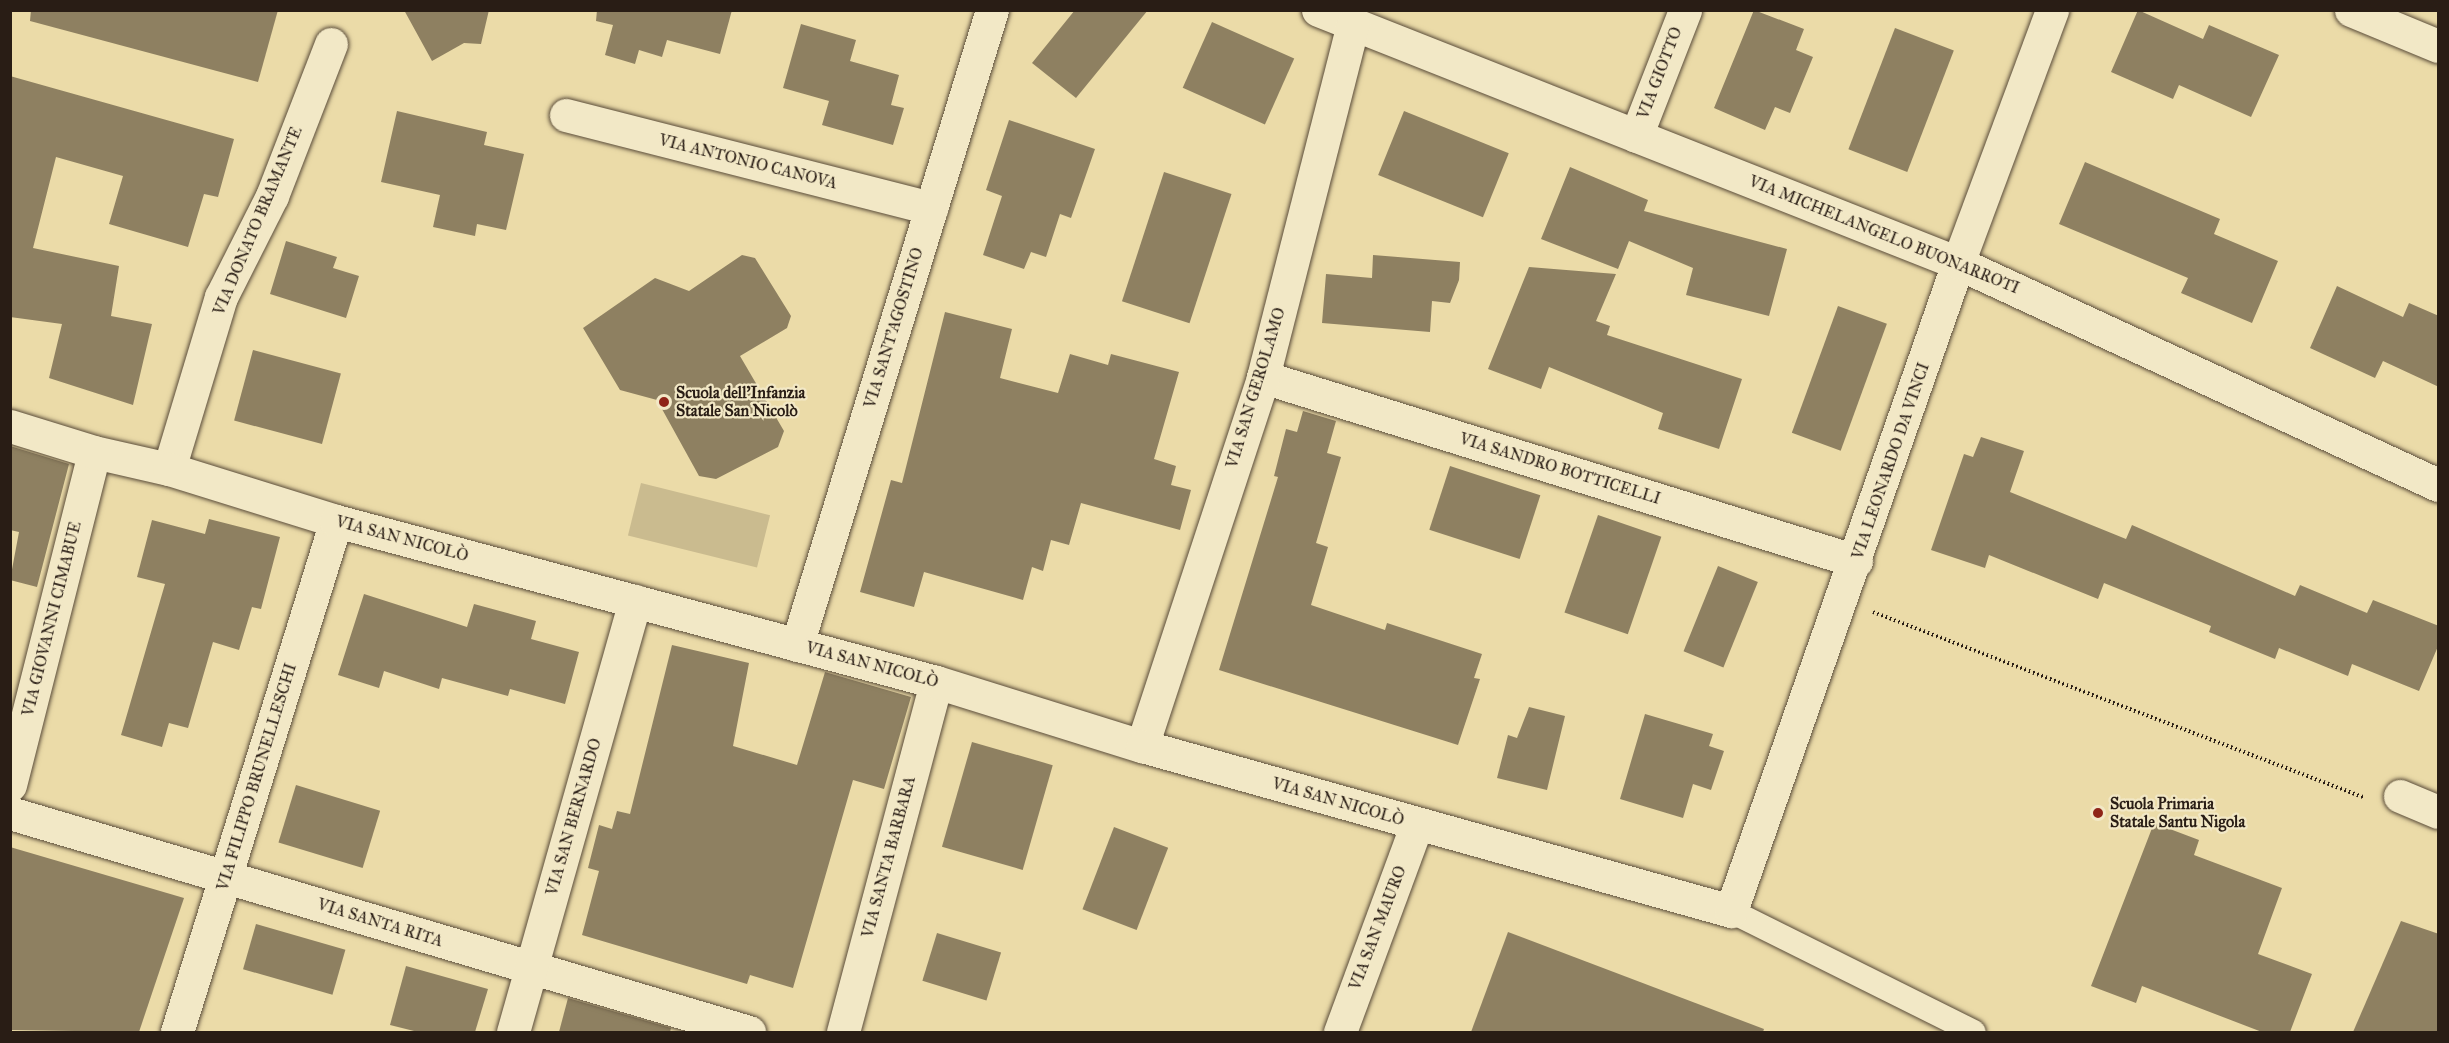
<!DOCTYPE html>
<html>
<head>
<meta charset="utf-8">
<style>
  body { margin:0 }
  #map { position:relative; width:2449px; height:1043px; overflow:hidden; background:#ebdba8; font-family:"IM FELL Great Primer",serif }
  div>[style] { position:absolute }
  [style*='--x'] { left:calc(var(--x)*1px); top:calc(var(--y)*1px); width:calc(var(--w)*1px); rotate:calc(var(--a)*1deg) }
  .green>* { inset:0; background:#cabb8f; transform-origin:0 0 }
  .building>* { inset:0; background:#8e8061; transform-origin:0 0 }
  .path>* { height:4px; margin-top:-2px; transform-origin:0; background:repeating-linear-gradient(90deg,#291d15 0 1.5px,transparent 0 4.5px) }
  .roads { filter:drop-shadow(0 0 2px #5a4c3a) drop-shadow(0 0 2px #5a4c3a) }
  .lane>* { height:24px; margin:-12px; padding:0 12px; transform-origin:12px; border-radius:12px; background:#f2e8c6 }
  .street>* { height:33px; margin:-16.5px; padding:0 16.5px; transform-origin:16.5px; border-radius:16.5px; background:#f2e8c6 }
  .secondary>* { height:33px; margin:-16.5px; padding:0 16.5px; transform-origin:16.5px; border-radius:16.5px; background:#f2e8c6 }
  .dots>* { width:16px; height:16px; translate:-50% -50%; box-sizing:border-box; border:3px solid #f2e8c6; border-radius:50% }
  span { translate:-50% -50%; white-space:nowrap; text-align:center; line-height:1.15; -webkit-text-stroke:4.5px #f2e8c6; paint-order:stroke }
  .street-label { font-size:16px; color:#291d15 }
  .poi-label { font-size:16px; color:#291d15; font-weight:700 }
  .left { translate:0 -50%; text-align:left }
  .frame { position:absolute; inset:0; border:12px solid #291d15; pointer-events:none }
</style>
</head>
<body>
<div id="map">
  <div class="green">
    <div style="left:641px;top:483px;width:133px;height:54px;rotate:14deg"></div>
  </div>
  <div class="building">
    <div style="clip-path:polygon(31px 10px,278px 10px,258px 82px,30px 21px)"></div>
    <div style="clip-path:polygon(404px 10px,489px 10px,481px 44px,464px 43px,432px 61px)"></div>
    <div style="clip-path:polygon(597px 10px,732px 10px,720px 54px,667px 40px,662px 57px,639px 50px,635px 64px,605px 55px,613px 25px,596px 21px)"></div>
    <div style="clip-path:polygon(1075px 10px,1148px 10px,1076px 98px,1032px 63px)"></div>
    <div style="clip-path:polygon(1754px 10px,1804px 29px,1796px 50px,1813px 57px,1790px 113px,1775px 107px,1765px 130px,1714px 108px)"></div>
    <div style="clip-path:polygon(2138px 10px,2203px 39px,2209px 25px,2279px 55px,2251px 117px,2179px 85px,2173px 99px,2111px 72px)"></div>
    <div style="left:1212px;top:22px;width:90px;height:72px;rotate:24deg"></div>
    <div style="clip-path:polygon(801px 24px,856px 40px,850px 61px,899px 75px,891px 105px,904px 108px,893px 145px,822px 125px,829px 101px,783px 88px)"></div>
    <div style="left:1895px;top:28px;width:63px;height:130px;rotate:21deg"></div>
    <div style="clip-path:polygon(10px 76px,234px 139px,218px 197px,204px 194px,188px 247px,109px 224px,123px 176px,56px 157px,33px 248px,119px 266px,111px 316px,152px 324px,133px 405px,49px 378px,62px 324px,10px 317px)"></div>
    <div style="clip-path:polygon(397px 111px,487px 132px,484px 145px,524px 154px,506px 230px,477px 224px,475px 236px,433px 227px,440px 195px,381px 182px)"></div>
    <div style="left:1404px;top:111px;width:113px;height:69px;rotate:22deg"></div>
    <div style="clip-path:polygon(1009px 120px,1095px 149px,1071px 218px,1060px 214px,1046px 257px,1031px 252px,1024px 269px,983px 255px,1002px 196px,986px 190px)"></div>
    <div style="clip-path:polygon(2085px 162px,2220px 219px,2214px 234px,2278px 261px,2252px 323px,2181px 293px,2188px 278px,2059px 224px)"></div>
    <div style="clip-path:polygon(1570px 167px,1648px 200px,1644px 211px,1787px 249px,1769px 316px,1686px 295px,1693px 268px,1629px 241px,1618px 269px,1541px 239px)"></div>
    <div style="left:1164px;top:172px;width:71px;height:136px;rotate:18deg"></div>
    <div style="clip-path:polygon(286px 241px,337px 257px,333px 268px,359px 276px,346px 318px,270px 294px)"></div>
    <div style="clip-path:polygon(742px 255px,755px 258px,791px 316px,787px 328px,740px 356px,784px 431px,778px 447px,716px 479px,699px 476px,657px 400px,620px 390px,583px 328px,655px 278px,689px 291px)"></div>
    <div style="clip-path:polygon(1373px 255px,1460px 262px,1459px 280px,1450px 303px,1432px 301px,1430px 332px,1322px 323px,1326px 274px,1372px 278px)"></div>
    <div style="clip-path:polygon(1529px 267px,1616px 274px,1596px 321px,1610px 326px,1607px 335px,1742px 379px,1719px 449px,1658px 429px,1663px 413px,1549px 367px,1541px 389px,1488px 369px)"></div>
    <div style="clip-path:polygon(2337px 286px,2403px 317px,2409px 303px,2439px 316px,2439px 387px,2383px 361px,2375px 378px,2310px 348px)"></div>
    <div style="left:1838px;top:306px;width:52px;height:135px;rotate:20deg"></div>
    <div style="clip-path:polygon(945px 312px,1012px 329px,1000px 378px,1058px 393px,1070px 354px,1108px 365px,1111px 354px,1179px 372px,1154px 459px,1176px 466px,1171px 485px,1191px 490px,1180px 530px,1081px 503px,1069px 545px,1051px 540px,1043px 571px,1032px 567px,1023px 600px,924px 572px,914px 607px,860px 592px,891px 480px,902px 483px)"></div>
    <div style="left:253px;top:350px;width:91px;height:73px;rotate:15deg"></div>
    <div style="clip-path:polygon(1303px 411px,1336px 421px,1327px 453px,1341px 457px,1316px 543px,1328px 547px,1311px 605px,1385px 630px,1387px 623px,1482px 654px,1474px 678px,1480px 679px,1458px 745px,1219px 670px,1278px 477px,1274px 476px,1286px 429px,1297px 432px)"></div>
    <div style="clip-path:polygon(1981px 437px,2024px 451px,2010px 492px,2126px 539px,2132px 525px,2295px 596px,2300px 585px,2367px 613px,2373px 600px,2439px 626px,2439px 644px,2419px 691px,2352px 664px,2348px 676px,2279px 648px,2275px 659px,2209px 632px,2211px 626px,2104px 583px,2098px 599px,1989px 555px,1985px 568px,1931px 550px,1964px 454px,1973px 457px)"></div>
    <div style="clip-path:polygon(10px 446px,69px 464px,37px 587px,10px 580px,19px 532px,10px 530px)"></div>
    <div style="left:1450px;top:466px;width:95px;height:67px;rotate:18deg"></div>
    <div style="left:1598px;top:515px;width:67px;height:103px;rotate:19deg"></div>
    <div style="clip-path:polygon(209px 519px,280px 537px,261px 609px,252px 607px,239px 650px,213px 642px,188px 728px,169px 723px,162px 747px,121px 735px,165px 584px,137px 577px,152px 520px,205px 534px)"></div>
    <div style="left:1718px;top:566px;width:43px;height:92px;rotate:22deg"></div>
    <div style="clip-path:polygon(364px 594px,467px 627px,474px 604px,536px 621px,531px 639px,579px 652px,565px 704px,510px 689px,508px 696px,442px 678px,439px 689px,384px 671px,379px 688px,338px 675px)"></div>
    <div style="clip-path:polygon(672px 645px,749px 663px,733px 746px,797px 765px,825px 672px,911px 697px,884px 789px,853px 780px,793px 988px,750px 975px,747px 984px,582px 935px,599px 871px,588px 868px,599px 825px,612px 829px,617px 811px,630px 814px)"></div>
    <div style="clip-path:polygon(1529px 707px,1565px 716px,1547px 790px,1497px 778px,1508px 735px,1517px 738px)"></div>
    <div style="clip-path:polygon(1645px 714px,1713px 734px,1709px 746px,1724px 751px,1711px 790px,1693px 784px,1683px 818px,1620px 799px)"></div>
    <div style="left:972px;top:742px;width:84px;height:109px;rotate:16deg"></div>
    <div style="left:296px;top:785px;width:88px;height:60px;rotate:17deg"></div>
    <div style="clip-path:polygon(2154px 823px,2199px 840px,2194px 855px,2282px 888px,2258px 954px,2312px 974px,2290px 1032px,2262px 1032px,2142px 986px,2136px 1003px,2091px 986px)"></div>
    <div style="left:1114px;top:827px;width:58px;height:88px;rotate:21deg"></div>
    <div style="clip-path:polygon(10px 847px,184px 898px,139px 1032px,10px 1030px)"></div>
    <div style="clip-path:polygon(2401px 921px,2439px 934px,2439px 1032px,2353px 1032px)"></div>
    <div style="left:256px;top:924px;width:93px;height:47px;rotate:16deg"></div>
    <div style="clip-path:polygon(1508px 932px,1764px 1029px,1763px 1032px,1471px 1032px)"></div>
    <div style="left:937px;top:933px;width:67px;height:50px;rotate:17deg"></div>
    <div style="clip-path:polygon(406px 966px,488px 989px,475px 1032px,418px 1032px,390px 1025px)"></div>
    <div style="clip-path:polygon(568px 998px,671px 1028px,670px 1032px,559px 1032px)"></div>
  </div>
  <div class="path">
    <div style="--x:1873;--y:612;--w:524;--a:20.68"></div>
  </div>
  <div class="roads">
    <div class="lane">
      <div style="--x:1731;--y:911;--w:271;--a:26.5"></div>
    </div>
    <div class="street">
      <div style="--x:1318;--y:10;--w:688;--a:21.57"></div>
      <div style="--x:1958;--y:263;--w:529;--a:24.82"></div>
      <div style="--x:2351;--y:10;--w:94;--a:22.5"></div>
      <div style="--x:566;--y:115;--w:377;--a:14.3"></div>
      <div style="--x:1636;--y:136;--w:135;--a:-68.7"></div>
      <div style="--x:1263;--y:377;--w:621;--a:17.24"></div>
      <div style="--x:169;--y:469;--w:180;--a:-73.2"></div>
      <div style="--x:221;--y:297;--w:113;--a:-63.2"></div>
      <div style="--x:272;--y:196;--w:163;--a:-68.8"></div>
      <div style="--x:797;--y:645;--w:664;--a:-72.93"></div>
      <div style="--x:1142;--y:746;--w:388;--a:-71.8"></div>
      <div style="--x:1263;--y:377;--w:364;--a:-75.7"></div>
      <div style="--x:10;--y:785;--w:343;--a:-75.8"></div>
      <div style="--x:2400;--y:796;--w:41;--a:22.8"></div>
      <div style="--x:10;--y:813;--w:771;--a:16.51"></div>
      <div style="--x:177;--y:1032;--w:535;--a:-72.72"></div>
      <div style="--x:513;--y:1032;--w:448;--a:-74.2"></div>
      <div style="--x:843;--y:1032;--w:362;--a:-75.1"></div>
      <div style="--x:1340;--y:1032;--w:222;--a:-69.7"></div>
    </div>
    <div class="secondary">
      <div style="--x:10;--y:426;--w:88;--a:17.2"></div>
      <div style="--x:94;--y:452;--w:77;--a:12.8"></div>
      <div style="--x:169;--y:469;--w:175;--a:17.3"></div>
      <div style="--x:336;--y:521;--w:621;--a:15.02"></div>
      <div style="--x:936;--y:682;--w:216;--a:17.3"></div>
      <div style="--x:1142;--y:746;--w:612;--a:15.65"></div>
      <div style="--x:1731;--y:911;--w:687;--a:-70.69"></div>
      <div style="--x:1958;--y:263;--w:270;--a:-69.6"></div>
    </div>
  </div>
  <div class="dots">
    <div style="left:664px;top:402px;background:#8f2418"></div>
    <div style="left:2098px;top:813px;background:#8f2418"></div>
  </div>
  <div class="street-label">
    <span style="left:1660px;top:73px;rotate:-69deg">VIA GIOTTO</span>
    <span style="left:748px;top:162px;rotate:14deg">VIA ANTONIO CANOVA</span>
    <span style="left:258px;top:221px;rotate:-67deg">VIA DONATO BRAMANTE</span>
    <span style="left:1884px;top:235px;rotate:22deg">VIA MICHELANGELO BUONARROTI</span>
    <span style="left:894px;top:328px;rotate:-73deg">VIA SANT'AGOSTINO</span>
    <span style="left:1256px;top:388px;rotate:-73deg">VIA SAN GEROLAMO</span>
    <span style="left:1891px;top:461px;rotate:-71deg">VIA LEONARDO DA VINCI</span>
    <span style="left:1560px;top:469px;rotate:17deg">VIA SANDRO BOTTICELLI</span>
    <span style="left:402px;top:539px;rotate:15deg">VIA SAN NICOLÒ</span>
    <span style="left:52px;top:619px;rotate:-76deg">VIA GIOVANNI CIMABUE</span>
    <span style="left:872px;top:665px;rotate:15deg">VIA SAN NICOLÒ</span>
    <span style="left:257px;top:777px;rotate:-73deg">VIA FILIPPO BRUNELLESCHI</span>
    <span style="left:1338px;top:802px;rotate:16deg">VIA SAN NICOLÒ</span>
    <span style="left:574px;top:817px;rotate:-74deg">VIA SAN BERNARDO</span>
    <span style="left:889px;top:857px;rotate:-75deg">VIA SANTA BARBARA</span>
    <span style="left:380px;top:923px;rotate:17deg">VIA SANTA RITA</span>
    <span style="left:1378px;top:928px;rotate:-69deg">VIA SAN MAURO</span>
  </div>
  <div class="poi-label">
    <span class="left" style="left:676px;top:402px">Scuola dell'Infanzia<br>Statale San Nicolò</span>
    <span class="left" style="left:2110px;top:813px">Scuola Primaria<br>Statale Santu Nigola</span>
  </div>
  <div class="frame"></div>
</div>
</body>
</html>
